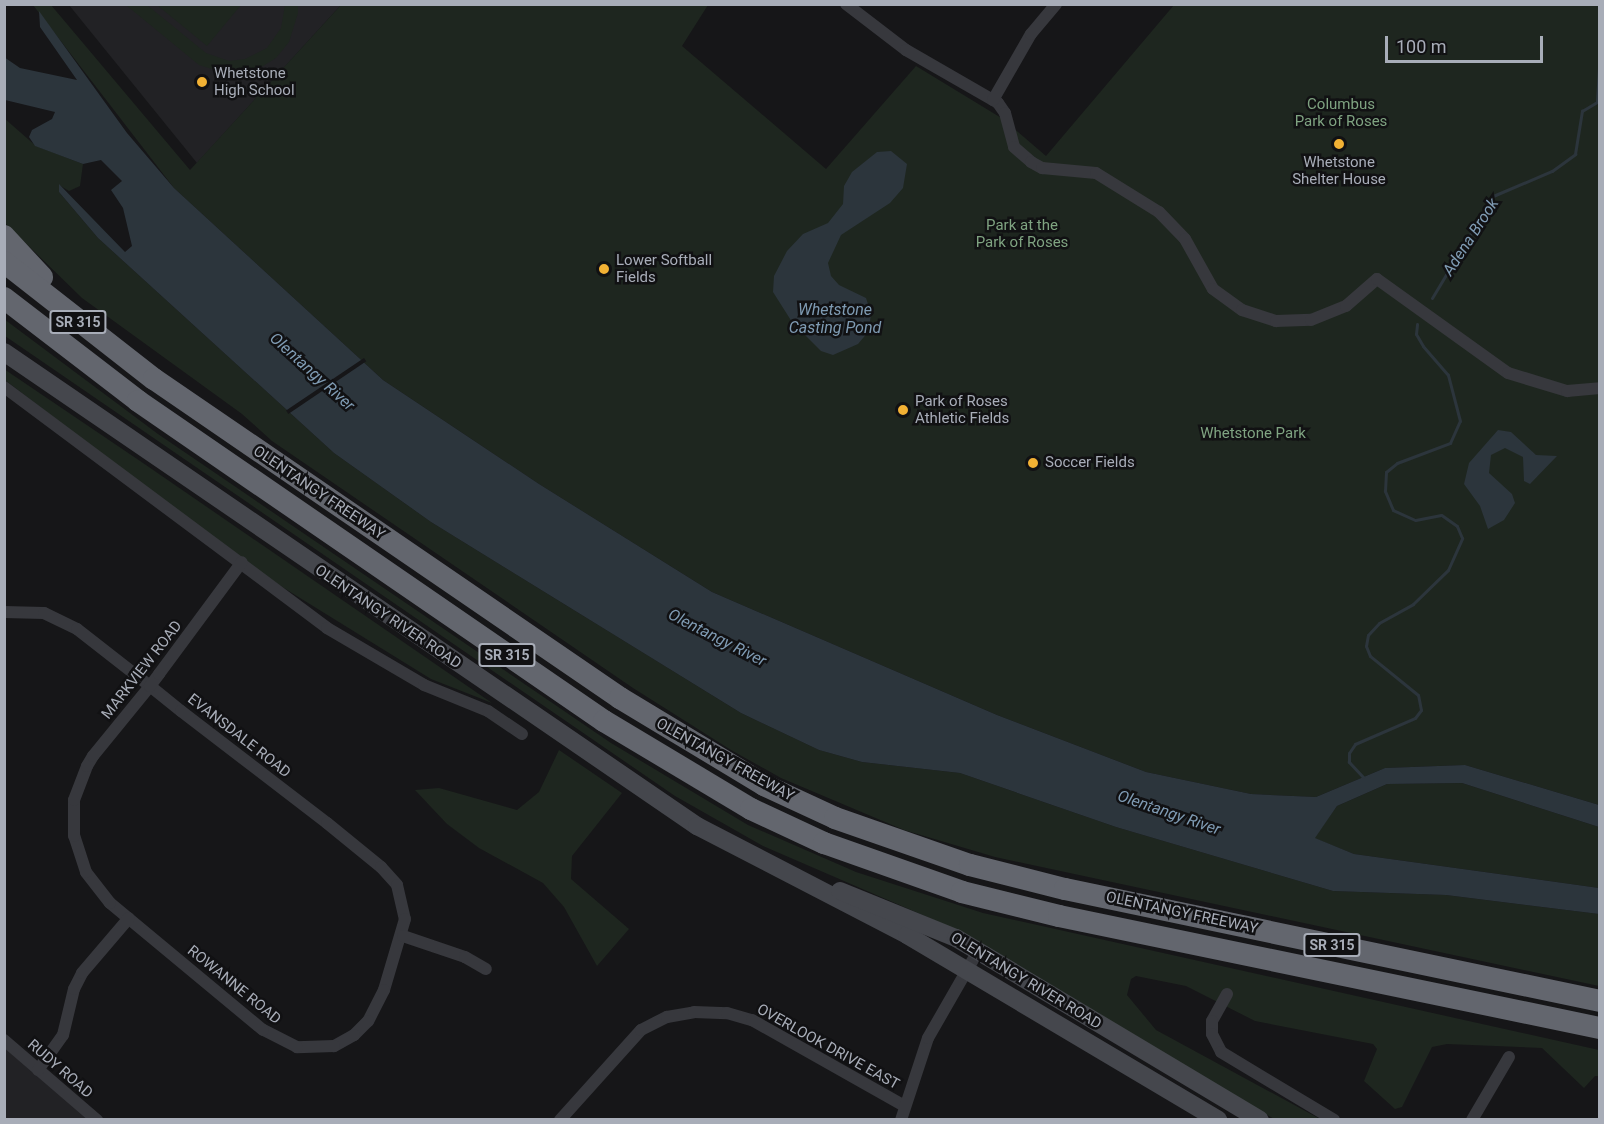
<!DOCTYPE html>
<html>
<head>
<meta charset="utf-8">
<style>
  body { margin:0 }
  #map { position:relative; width:1604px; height:1124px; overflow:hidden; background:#161618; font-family:Roboto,sans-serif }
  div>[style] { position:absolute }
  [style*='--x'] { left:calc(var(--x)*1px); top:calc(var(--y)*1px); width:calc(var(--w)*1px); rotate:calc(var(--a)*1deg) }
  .built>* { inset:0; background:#222225 }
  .green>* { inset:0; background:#1e261f }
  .water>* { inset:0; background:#2c353c }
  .pier>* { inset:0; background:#161618; transform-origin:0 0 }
  .stream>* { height:3px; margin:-1.5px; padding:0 1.5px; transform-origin:1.5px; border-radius:1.5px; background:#2c353c }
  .street>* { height:12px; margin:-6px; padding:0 6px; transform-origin:6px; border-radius:6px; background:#37383d }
  .secondary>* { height:18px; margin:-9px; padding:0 9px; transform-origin:9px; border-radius:9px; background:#45474d }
  .highway>* { height:22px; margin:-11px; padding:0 11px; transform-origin:11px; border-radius:11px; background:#63666e }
  .dots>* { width:16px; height:16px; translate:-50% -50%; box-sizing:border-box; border:3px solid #111113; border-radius:50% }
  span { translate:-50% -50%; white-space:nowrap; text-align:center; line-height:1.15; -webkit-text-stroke:5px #111113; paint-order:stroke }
  .shield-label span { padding:2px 4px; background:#111113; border:2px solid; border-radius:4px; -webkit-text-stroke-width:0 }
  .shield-label { font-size:14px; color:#a8adb8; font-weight:700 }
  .poi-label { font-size:15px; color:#a8adb8 }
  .left { translate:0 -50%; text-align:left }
  .park-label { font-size:15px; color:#7fa381 }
  .street-label { font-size:15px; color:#a8adb8 }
  .water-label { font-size:16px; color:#7f9bb3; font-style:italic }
  .frame { position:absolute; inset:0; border:6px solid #a8adb8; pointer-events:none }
  .scale { position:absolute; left:1385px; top:36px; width:158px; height:27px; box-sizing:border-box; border:3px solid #a8adb8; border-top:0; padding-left:8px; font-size:18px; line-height:21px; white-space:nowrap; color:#a8adb8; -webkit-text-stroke:4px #111113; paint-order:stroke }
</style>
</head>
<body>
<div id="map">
  <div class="built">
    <div style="clip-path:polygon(69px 5px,341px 5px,197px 163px)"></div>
    <div style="clip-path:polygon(5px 1048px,90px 1119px,5px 1119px)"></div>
  </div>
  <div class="green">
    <div style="clip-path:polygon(33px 5px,51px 5px,190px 170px,341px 5px,708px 5px,682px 46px,826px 169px,916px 66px,1003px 119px,1046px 156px,1174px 5px,1599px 5px,1599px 805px,1465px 765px,1385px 768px,1316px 797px,1251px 794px,1146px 772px,997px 715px,712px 592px,539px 484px,383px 380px,174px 188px)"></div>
    <div style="clip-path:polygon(126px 5px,147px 5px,206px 53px,229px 61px,245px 59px,267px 48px,281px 28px,285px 5px,298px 5px,298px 13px,289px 42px,276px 58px,258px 69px,228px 74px,199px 65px)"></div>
    <div style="clip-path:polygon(157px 5px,241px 5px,207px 46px)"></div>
    <div style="clip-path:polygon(4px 118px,36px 146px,83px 164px,80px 186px,69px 191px,59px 185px,59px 192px,98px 238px,334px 453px,431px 522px,741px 713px,819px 750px,862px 762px,960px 773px,1116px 827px,1333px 891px,1446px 895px,1599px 914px,1599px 986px,995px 857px,904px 830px,781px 778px,731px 750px,633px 688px,272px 441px,242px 414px,82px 298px,5px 223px)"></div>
    <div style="clip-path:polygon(4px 319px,158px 434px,611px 743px,748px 825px,856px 872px,983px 913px,1599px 1050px,1599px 1076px,1595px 1076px,1584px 1088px,1542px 1048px,1447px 1044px,1432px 1047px,1402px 1107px,1395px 1109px,1364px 1081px,1377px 1049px,1373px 1044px,1255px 1021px,1186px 986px,1136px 976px,1131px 979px,1127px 995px,1156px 1030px,1320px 1119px,1274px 1119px,955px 929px,763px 846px,675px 796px,5px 336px)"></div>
    <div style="clip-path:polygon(4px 369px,143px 463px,492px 703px,431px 679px,242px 562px,5px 380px)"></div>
    <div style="clip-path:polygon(559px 750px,622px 793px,572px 856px,571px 879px,629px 929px,597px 966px,564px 907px,543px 883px,479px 848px,447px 824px,415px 790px,439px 788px,517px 810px,539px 792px)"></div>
    <div style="clip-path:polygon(1462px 783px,1599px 827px,1599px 888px,1354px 854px,1314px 838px,1337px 806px,1387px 784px)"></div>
  </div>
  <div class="water">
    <div style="clip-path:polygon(39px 11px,127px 133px,174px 188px,383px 380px,539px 484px,712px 592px,997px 715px,1146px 772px,1251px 794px,1316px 797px,1385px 768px,1465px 765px,1599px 805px,1599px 827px,1462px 783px,1387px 784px,1337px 806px,1315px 838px,1354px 854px,1599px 888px,1599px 914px,1446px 895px,1333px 891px,1116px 827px,960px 773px,862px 762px,819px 750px,741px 713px,431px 522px,334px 453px,98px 238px,59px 192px,59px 184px,125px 252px,132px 246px,123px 208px,111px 190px,122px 181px,101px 160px,83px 164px,35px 146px,29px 137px,32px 130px,52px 119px,55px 112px,5px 100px,4px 57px,20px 68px,77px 80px,40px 27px)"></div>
    <div style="clip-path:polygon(891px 151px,907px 164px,903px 188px,890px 203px,841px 235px,828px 263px,831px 276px,839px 285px,866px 298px,871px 313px,869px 331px,858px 344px,833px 355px,821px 351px,792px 322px,773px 292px,774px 276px,787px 251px,803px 234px,828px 223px,843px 204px,844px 186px,852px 172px,877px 152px)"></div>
    <div style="clip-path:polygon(1498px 430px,1511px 432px,1536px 455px,1557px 456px,1530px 484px,1524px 481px,1523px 457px,1505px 448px,1491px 455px,1489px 473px,1512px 494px,1515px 503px,1504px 520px,1488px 529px,1480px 506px,1464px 484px,1469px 463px)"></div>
  </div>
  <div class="pier">
    <div style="left:364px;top:358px;width:4px;height:94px;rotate:56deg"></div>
  </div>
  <div class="stream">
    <div style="--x:1432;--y:298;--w:119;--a:-59.1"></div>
    <div style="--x:1493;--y:196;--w:64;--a:-23"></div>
    <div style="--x:1552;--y:171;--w:29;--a:-36"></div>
    <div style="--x:1575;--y:154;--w:44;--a:-80.8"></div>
    <div style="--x:1582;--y:111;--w:17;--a:-31"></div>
    <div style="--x:1597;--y:102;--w:52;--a:-86.7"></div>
    <div style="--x:1363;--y:777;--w:21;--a:-133"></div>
    <div style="--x:1349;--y:762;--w:9;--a:-90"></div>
    <div style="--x:1349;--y:753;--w:11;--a:-56"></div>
    <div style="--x:1355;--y:744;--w:65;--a:-23.4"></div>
    <div style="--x:1415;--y:718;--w:10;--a:-53"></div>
    <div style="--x:1421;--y:710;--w:15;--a:-101"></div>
    <div style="--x:1418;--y:695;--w:62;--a:-140.9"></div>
    <div style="--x:1370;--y:656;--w:11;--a:-112"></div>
    <div style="--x:1366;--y:646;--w:11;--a:-80"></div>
    <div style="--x:1368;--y:635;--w:16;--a:-47"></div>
    <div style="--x:1379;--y:623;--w:39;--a:-29"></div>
    <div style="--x:1413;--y:604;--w:49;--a:-44.2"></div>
    <div style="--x:1448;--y:570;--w:35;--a:-66"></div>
    <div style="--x:1462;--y:538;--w:13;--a:-113"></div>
    <div style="--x:1457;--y:526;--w:19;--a:-145"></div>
    <div style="--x:1441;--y:515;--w:26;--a:169"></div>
    <div style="--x:1415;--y:520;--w:24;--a:-156"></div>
    <div style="--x:1393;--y:510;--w:21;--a:-113"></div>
    <div style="--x:1385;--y:491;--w:19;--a:-87"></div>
    <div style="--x:1386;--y:472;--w:14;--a:-39"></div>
    <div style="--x:1397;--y:463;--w:57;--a:-20.7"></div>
    <div style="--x:1450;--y:443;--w:24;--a:-66"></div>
    <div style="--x:1460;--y:421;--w:48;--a:-104.6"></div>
    <div style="--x:1448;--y:375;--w:38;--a:-131"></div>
    <div style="--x:1423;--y:346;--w:14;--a:-120"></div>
    <div style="--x:1416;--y:334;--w:10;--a:-84"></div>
  </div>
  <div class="street">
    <div style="--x:846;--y:4;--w:76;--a:37.5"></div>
    <div style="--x:906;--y:50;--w:106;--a:29.9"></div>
    <div style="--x:998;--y:103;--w:12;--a:55"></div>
    <div style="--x:1005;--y:113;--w:35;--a:75"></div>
    <div style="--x:1014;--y:147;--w:23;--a:41"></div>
    <div style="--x:1031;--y:162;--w:13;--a:29"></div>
    <div style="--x:1042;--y:168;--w:54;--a:5.3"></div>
    <div style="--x:1096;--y:173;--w:74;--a:31.8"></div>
    <div style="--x:1159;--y:212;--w:37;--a:46"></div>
    <div style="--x:1185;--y:239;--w:57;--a:60.8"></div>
    <div style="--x:1213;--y:289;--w:36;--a:36"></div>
    <div style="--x:1242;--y:310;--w:36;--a:18"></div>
    <div style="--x:1276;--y:321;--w:35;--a:-2"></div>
    <div style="--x:1311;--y:320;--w:38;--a:-22"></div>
    <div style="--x:1346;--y:306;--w:41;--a:-41.1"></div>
    <div style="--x:1377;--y:279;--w:161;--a:35.7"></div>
    <div style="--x:1508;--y:373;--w:62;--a:17"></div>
    <div style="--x:1567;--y:391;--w:33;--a:-5"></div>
    <div style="--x:993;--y:100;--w:76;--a:-60.1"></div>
    <div style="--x:1031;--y:34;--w:39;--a:-50"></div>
    <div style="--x:4;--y:387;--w:403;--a:36.7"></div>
    <div style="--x:327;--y:628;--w:113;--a:30.4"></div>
    <div style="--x:424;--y:685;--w:69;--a:22.1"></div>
    <div style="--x:488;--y:711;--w:41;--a:34.1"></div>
    <div style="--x:4;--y:612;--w:40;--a:1.4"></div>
    <div style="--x:44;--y:613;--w:37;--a:26"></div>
    <div style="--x:77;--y:629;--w:93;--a:38"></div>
    <div style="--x:150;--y:686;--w:40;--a:39"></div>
    <div style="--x:181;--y:711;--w:184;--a:37.5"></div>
    <div style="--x:327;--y:823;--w:70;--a:39.2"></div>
    <div style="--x:381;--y:867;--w:24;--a:48"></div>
    <div style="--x:397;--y:885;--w:35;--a:77"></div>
    <div style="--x:405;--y:919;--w:74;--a:106.5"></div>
    <div style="--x:384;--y:990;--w:35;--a:117"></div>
    <div style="--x:368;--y:1021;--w:20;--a:135"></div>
    <div style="--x:354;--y:1035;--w:23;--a:151"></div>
    <div style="--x:334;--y:1046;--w:37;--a:178"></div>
    <div style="--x:297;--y:1047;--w:38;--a:-153"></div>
    <div style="--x:263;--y:1030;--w:199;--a:-140.3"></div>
    <div style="--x:110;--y:903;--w:39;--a:-128"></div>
    <div style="--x:86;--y:872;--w:38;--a:-108"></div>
    <div style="--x:74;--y:836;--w:36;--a:-90"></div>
    <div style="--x:74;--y:800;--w:36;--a:-69"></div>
    <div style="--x:87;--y:766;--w:12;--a:-59"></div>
    <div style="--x:93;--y:756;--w:90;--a:-50.8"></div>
    <div style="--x:150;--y:686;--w:15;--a:-53"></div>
    <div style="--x:159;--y:674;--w:139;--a:-53.5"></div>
    <div style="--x:403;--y:936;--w:65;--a:18.7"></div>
    <div style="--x:465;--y:957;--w:24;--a:30"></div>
    <div style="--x:1227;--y:994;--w:31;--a:119"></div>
    <div style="--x:1212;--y:1021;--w:13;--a:90"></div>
    <div style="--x:1212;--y:1034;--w:20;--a:63"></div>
    <div style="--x:1221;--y:1052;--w:132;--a:31"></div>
    <div style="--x:4;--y:1040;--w:123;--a:40.7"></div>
    <div style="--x:38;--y:1070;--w:43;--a:-54.5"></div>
    <div style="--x:63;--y:1035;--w:47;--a:-76.6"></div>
    <div style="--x:74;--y:989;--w:18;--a:-63"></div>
    <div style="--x:82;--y:973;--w:72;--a:-49.5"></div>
    <div style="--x:560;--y:1120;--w:121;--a:-48"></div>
    <div style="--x:641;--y:1030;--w:29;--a:-27"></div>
    <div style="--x:667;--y:1017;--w:27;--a:-10"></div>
    <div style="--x:694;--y:1012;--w:33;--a:2"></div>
    <div style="--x:727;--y:1013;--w:26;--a:16"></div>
    <div style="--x:752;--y:1020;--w:173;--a:29.4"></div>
    <div style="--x:901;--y:1120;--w:86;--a:-71.8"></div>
    <div style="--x:928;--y:1038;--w:100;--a:-60.1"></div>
    <div style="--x:1472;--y:1120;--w:73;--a:-59.6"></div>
  </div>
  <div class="secondary">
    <div style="--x:4;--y:352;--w:840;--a:34.37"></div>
    <div style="--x:697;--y:826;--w:237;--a:27.4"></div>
    <div style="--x:907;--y:935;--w:362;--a:30.7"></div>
    <div style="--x:840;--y:891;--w:125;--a:22.1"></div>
    <div style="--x:956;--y:938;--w:354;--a:30.9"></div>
  </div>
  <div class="highway">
    <div style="--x:4;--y:236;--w:56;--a:47.2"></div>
    <div style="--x:4;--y:262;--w:190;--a:38"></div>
    <div style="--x:154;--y:379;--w:565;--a:34.39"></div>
    <div style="--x:620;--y:698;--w:168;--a:31.1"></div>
    <div style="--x:764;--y:785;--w:78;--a:24.9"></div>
    <div style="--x:835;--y:818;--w:143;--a:19.2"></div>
    <div style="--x:970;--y:865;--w:98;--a:14.2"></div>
    <div style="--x:1065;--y:889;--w:547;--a:11.82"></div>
    <div style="--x:4;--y:298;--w:169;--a:37.5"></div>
    <div style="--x:138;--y:401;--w:565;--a:34.48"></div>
    <div style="--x:604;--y:721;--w:171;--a:30.9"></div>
    <div style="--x:751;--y:809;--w:81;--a:25"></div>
    <div style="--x:824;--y:843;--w:146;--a:19.5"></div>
    <div style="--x:962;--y:892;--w:100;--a:13.9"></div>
    <div style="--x:1059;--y:916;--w:552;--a:11.7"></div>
  </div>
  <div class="dots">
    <div style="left:202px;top:82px;background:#f2b134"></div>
    <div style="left:1339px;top:144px;background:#f2b134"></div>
    <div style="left:604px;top:269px;background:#f2b134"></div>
    <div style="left:903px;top:410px;background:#f2b134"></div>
    <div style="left:1033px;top:463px;background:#f2b134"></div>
  </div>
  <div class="shield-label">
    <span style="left:78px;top:322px">SR 315</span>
    <span style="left:507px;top:655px">SR 315</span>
    <span style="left:1332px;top:945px">SR 315</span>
  </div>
  <div class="poi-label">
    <span class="left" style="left:214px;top:82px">Whetstone<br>High School</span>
    <span style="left:1339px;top:171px">Whetstone<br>Shelter House</span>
    <span class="left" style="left:616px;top:269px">Lower Softball<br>Fields</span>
    <span class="left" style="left:915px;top:410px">Park of Roses<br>Athletic Fields</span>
    <span class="left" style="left:1045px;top:463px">Soccer Fields</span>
  </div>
  <div class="park-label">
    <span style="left:1341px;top:113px">Columbus<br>Park of Roses</span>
    <span style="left:1022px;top:234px">Park at the<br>Park of Roses</span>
    <span style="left:1253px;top:434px">Whetstone Park</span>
  </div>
  <div class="street-label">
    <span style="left:319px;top:493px;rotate:34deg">OLENTANGY FREEWAY</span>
    <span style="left:388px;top:617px;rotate:34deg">OLENTANGY RIVER ROAD</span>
    <span style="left:142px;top:670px;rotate:-52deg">MARKVIEW ROAD</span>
    <span style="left:239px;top:736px;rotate:38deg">EVANSDALE ROAD</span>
    <span style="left:725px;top:760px;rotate:29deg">OLENTANGY FREEWAY</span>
    <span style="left:1182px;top:913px;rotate:12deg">OLENTANGY FREEWAY</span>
    <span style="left:1026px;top:981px;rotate:31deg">OLENTANGY RIVER ROAD</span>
    <span style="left:234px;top:985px;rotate:39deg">ROWANNE ROAD</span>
    <span style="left:828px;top:1047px;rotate:29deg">OVERLOOK DRIVE EAST</span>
    <span style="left:60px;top:1069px;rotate:41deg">RUDY ROAD</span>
  </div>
  <div class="water-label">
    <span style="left:1471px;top:237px;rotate:-57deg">Adena Brook</span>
    <span style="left:835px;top:319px">Whetstone<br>Casting Pond</span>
    <span style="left:312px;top:372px;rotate:42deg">Olentangy River</span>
    <span style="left:717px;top:638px;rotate:27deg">Olentangy River</span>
    <span style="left:1169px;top:813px;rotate:19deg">Olentangy River</span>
  </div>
  <div class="frame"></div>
  <div class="scale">100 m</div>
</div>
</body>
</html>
